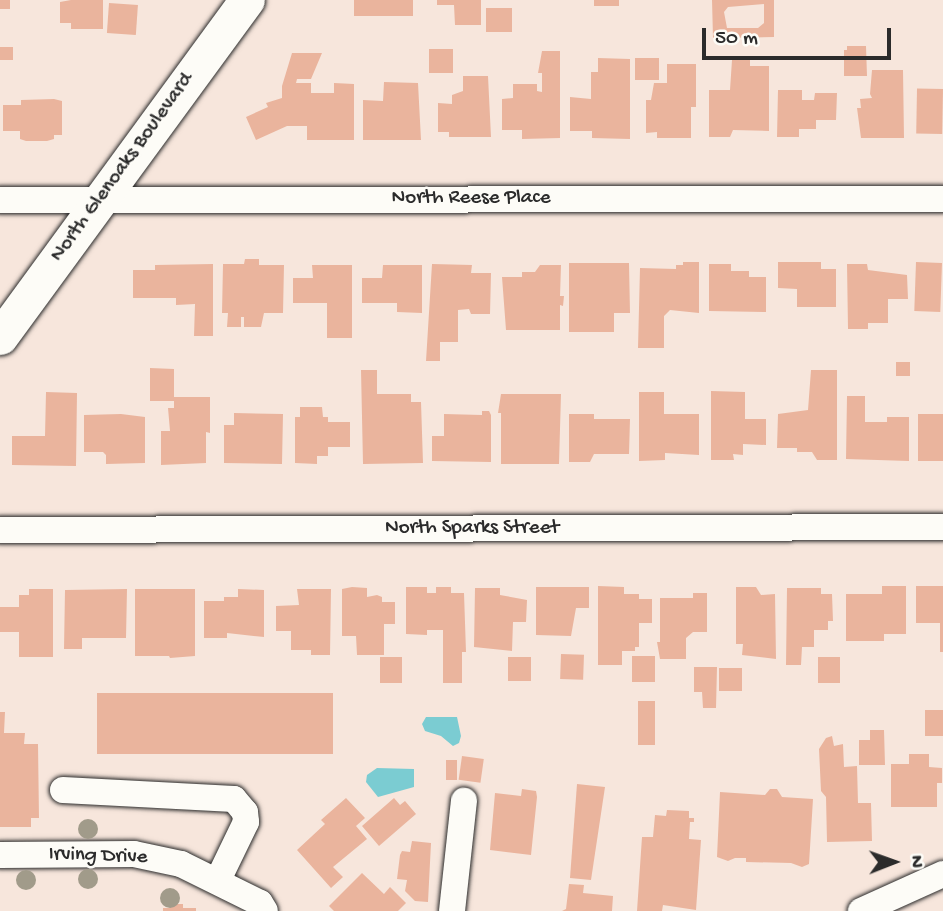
<!DOCTYPE html>
<html>
<head>
<meta charset="utf-8">
<style>
  body { margin:0 }
  #map { position:relative; width:943px; height:911px; overflow:hidden; background:#f7e6dc; font-family:"Gochi Hand",sans-serif }
  div>[style] { position:absolute }
  [style*='--x'] { left:calc(var(--x)*1px); top:calc(var(--y)*1px); width:calc(var(--w)*1px); rotate:calc(var(--a)*1deg) }
  .water>* { inset:0; background:#7bccd2 }
  .building>* { inset:0; background:#eab49d; transform-origin:0 0 }
  .roads { filter:drop-shadow(0 0 2px #2b2b2b) drop-shadow(0 0 2px #2b2b2b) }
  .minor>* { height:26px; margin:-13px; padding:0 13px; transform-origin:13px; border-radius:13px; background:#fdfcf7 }
  .major>* { height:35px; margin:-17.5px; padding:0 17.5px; transform-origin:17.5px; border-radius:17.5px; background:#fdfcf7 }
  .trees>* { width:20px; height:20px; margin:-10px; border-radius:50%; background:#a19b8a }
  span { translate:-50% -50%; white-space:nowrap; text-align:center; line-height:1.15; -webkit-text-stroke:5px #fdfcf7; paint-order:stroke }
  .street-label { font-size:21px; color:#2b2b2b }
  .north { position:absolute; left:859px; top:827px; width:70px; height:70px; -webkit-text-stroke:5px #fdfcf7; paint-order:stroke; rotate:89deg; font-size:19px; font-weight:700; line-height:28px; text-align:center; color:#2b2b2b }
  .north::after { content:''; display:block; margin:auto; width:24px; height:32px; background:#2b2b2b; clip-path:polygon(50% 0,100% 100%,50% 72%,0 100%) }
  .scale { position:absolute; left:702px; top:28px; width:189px; height:32px; box-sizing:border-box; border:4px solid #2b2b2b; border-top:0; padding-left:9px; font-size:21px; line-height:24px; white-space:nowrap; color:#2b2b2b; -webkit-text-stroke:5px #fdfcf7; paint-order:stroke }
</style>
</head>
<body>
<div id="map">
  <div class="water">
    <div style="clip-path:polygon(426px 717px,457px 717px,461px 736px,459px 743px,453px 746px,441px 736px,425px 731px,422px 724px)"></div>
    <div style="clip-path:polygon(377px 768px,414px 769px,414px 787px,378px 797px,366px 782px,367px 775px)"></div>
  </div>
  <div class="building">
    <div style="left:0;top:0;width:10px;height:9px"></div>
    <div style="clip-path:polygon(71px 0,103px 0,103px 29px,71px 29px,71px 23px,60px 23px,60px 2px)"></div>
    <div style="left:354px;top:0;width:59px;height:16px"></div>
    <div style="clip-path:polygon(437px 0,481px 0,481px 25px,455px 25px,454px 5px,437px 5px)"></div>
    <div style="left:594px;top:0;width:25px;height:6px"></div>
    <div style="clip-path:polygon(evenodd,712px 0,774px 0,774px 37px,713px 38px,712px 0,764px 4px,764px 23px,758px 28px,727px 28px,724px 12px,728px 7px,764px 4px)"></div>
    <div style="left:109px;top:3px;width:29px;height:30px;rotate:4deg"></div>
    <div style="left:486px;top:8px;width:26px;height:24px"></div>
    <div style="clip-path:polygon(847px 46px,866px 46px,867px 76px,844px 76px,844px 50px,847px 50px)"></div>
    <div style="left:0;top:47px;width:13px;height:13px"></div>
    <div style="left:429px;top:49px;width:24px;height:24px"></div>
    <div style="clip-path:polygon(542px 51px,560px 51px,560px 138px,522px 139px,522px 130px,502px 130px,502px 99px,513px 98px,513px 84px,537px 84px,537px 91px,542px 92px,542px 73px,538px 73px)"></div>
    <div style="clip-path:polygon(292px 53px,322px 53px,311px 79px,297px 79px,296px 83px,311px 83px,311px 93px,334px 93px,334px 83px,354px 84px,354px 140px,307px 140px,307px 126px,287px 126px,256px 140px,246px 117px,268px 107px,266px 103px,282px 98px,282px 86px)"></div>
    <div style="clip-path:polygon(598px 58px,630px 59px,630px 139px,592px 138px,592px 131px,570px 131px,570px 97px,591px 99px,591px 72px,598px 72px)"></div>
    <div style="left:635px;top:58px;width:24px;height:22px"></div>
    <div style="clip-path:polygon(750px 59px,750px 66px,769px 66px,769px 131px,733px 130px,730px 137px,709px 137px,709px 90px,730px 90px,732px 60px)"></div>
    <div style="clip-path:polygon(667px 64px,696px 64px,696px 107px,691px 107px,691px 138px,657px 138px,657px 132px,646px 133px,646px 100px,651px 100px,654px 83px,667px 83px)"></div>
    <div style="clip-path:polygon(872px 70px,903px 70px,904px 138px,861px 138px,857px 108px,861px 108px,860px 99px,872px 98px,870px 94px)"></div>
    <div style="clip-path:polygon(463px 76px,488px 76px,491px 137px,449px 137px,449px 132px,438px 132px,438px 103px,452px 104px,452px 95px,463px 91px)"></div>
    <div style="clip-path:polygon(384px 82px,418px 83px,421px 140px,363px 140px,363px 100px,383px 101px)"></div>
    <div style="left:943px;top:89px;width:45px;height:26px;rotate:91deg"></div>
    <div style="clip-path:polygon(778px 90px,802px 90px,802px 100px,814px 100px,815px 93px,837px 93px,836px 120px,816px 120px,816px 129px,799px 129px,799px 137px,777px 137px)"></div>
    <div style="clip-path:polygon(54px 99px,62px 101px,62px 135px,54px 135px,54px 139px,47px 141px,26px 141px,20px 139px,20px 131px,3px 131px,3px 105px,21px 105px,21px 100px)"></div>
    <div style="clip-path:polygon(245px 259px,259px 259px,259px 265px,284px 265px,283px 313px,264px 313px,261px 327px,244px 327px,244px 317px,241px 317px,241px 327px,227px 327px,228px 313px,222px 313px,223px 264px,244px 264px)"></div>
    <div style="clip-path:polygon(683px 262px,699px 262px,699px 313px,670px 310px,664px 316px,664px 348px,638px 348px,640px 268px,676px 269px,676px 265px,683px 265px)"></div>
    <div style="clip-path:polygon(778px 262px,821px 262px,821px 269px,836px 269px,836px 307px,797px 307px,797px 289px,778px 288px)"></div>
    <div style="left:916px;top:262px;width:26px;height:49px;rotate:2deg"></div>
    <div style="clip-path:polygon(569px 263px,629px 263px,630px 313px,614px 313px,614px 332px,569px 332px)"></div>
    <div style="clip-path:polygon(213px 264px,213px 336px,194px 336px,195px 304px,176px 305px,176px 298px,133px 298px,133px 270px,155px 270px,155px 265px)"></div>
    <div style="clip-path:polygon(432px 264px,472px 265px,471px 273px,491px 273px,490px 314px,471px 314px,469px 309px,458px 310px,458px 342px,440px 342px,440px 361px,426px 361px)"></div>
    <div style="clip-path:polygon(709px 264px,731px 264px,731px 271px,749px 271px,749px 277px,766px 277px,766px 312px,709px 311px)"></div>
    <div style="clip-path:polygon(847px 264px,867px 264px,868px 270px,907px 275px,908px 299px,888px 299px,888px 323px,868px 323px,868px 329px,848px 329px)"></div>
    <div style="clip-path:polygon(312px 265px,352px 265px,352px 338px,327px 338px,327px 303px,293px 303px,293px 278px,313px 278px)"></div>
    <div style="clip-path:polygon(383px 265px,422px 265px,422px 313px,397px 312px,397px 303px,362px 303px,362px 278px,382px 278px)"></div>
    <div style="clip-path:polygon(540px 265px,561px 265px,560px 296px,564px 296px,563px 306px,560px 305px,560px 330px,506px 330px,502px 277px,522px 277px,522px 272px,535px 272px)"></div>
    <div style="left:896px;top:362px;width:14px;height:14px"></div>
    <div style="clip-path:polygon(150px 368px,174px 369px,174px 397px,210px 397px,210px 433px,206px 432px,206px 463px,161px 465px,161px 431px,170px 431px,168px 408px,174px 408px,174px 401px,150px 401px)"></div>
    <div style="clip-path:polygon(361px 370px,377px 370px,377px 394px,411px 394px,411px 402px,421px 402px,423px 463px,363px 464px)"></div>
    <div style="clip-path:polygon(811px 370px,837px 370px,837px 460px,817px 460px,812px 452px,797px 452px,797px 448px,777px 448px,778px 414px,808px 410px)"></div>
    <div style="clip-path:polygon(711px 391px,745px 392px,745px 419px,766px 419px,766px 445px,743px 444px,743px 455px,733px 454px,734px 460px,711px 460px)"></div>
    <div style="clip-path:polygon(46px 392px,77px 393px,76px 466px,12px 465px,12px 436px,45px 436px)"></div>
    <div style="clip-path:polygon(639px 392px,664px 392px,664px 414px,699px 414px,699px 455px,665px 453px,665px 460px,639px 461px)"></div>
    <div style="clip-path:polygon(501px 394px,561px 394px,559px 464px,501px 464px,501px 413px,498px 413px)"></div>
    <div style="clip-path:polygon(847px 396px,865px 396px,865px 422px,887px 422px,887px 417px,909px 417px,909px 461px,846px 459px)"></div>
    <div style="clip-path:polygon(300px 407px,322px 407px,323px 417px,328px 417px,328px 422px,350px 422px,350px 447px,328px 447px,328px 456px,317px 456px,317px 464px,295px 463px,295px 417px,300px 417px)"></div>
    <div style="clip-path:polygon(482px 411px,489px 411px,491px 415px,491px 462px,432px 461px,432px 436px,444px 436px,444px 414px,482px 415px)"></div>
    <div style="clip-path:polygon(234px 413px,283px 414px,282px 464px,224px 463px,224px 425px,234px 425px)"></div>
    <div style="clip-path:polygon(121px 414px,145px 417px,145px 463px,106px 464px,106px 455px,103px 452px,84px 452px,84px 415px)"></div>
    <div style="clip-path:polygon(569px 414px,594px 414px,594px 419px,630px 419px,629px 454px,594px 454px,590px 462px,569px 462px)"></div>
    <div style="left:918px;top:414px;width:25px;height:47px"></div>
    <div style="clip-path:polygon(598px 586px,624px 587px,624px 594px,639px 594px,639px 599px,652px 599px,652px 623px,639px 623px,639px 647px,635px 647px,635px 651px,622px 651px,622px 665px,598px 665px)"></div>
    <div style="clip-path:polygon(882px 586px,906px 586px,906px 634px,884px 634px,884px 641px,846px 641px,846px 594px,882px 594px)"></div>
    <div style="clip-path:polygon(916px 586px,943px 586px,943px 652px,940px 652px,940px 623px,916px 623px)"></div>
    <div style="clip-path:polygon(352px 587px,367px 588px,367px 597px,377px 595px,382px 597px,382px 602px,395px 602px,395px 624px,384px 624px,384px 655px,357px 655px,356px 636px,342px 636px,342px 589px)"></div>
    <div style="clip-path:polygon(406px 587px,427px 587px,427px 593px,436px 593px,436px 587px,451px 587px,451px 593px,464px 593px,466px 652px,462px 652px,462px 683px,443px 683px,443px 630px,427px 630px,427px 635px,406px 634px)"></div>
    <div style="clip-path:polygon(536px 587px,589px 587px,589px 608px,576px 608px,571px 636px,536px 635px)"></div>
    <div style="clip-path:polygon(736px 587px,756px 587px,761px 595px,775px 594px,776px 659px,742px 655px,743px 644px,736px 644px)"></div>
    <div style="clip-path:polygon(475px 588px,500px 588px,500px 595px,527px 600px,526px 622px,513px 622px,512px 651px,474px 647px)"></div>
    <div style="clip-path:polygon(787px 588px,821px 588px,821px 594px,832px 594px,833px 621px,828px 621px,828px 630px,814px 630px,814px 647px,802px 647px,801px 665px,786px 665px)"></div>
    <div style="clip-path:polygon(29px 589px,53px 589px,53px 657px,19px 657px,19px 632px,0 632px,0 607px,19px 607px,19px 595px,29px 595px)"></div>
    <div style="clip-path:polygon(127px 589px,126px 638px,82px 638px,82px 649px,64px 649px,65px 590px)"></div>
    <div style="clip-path:polygon(135px 589px,195px 589px,195px 656px,170px 658px,169px 656px,135px 656px)"></div>
    <div style="clip-path:polygon(238px 589px,264px 590px,264px 637px,227px 633px,227px 638px,204px 638px,204px 601px,224px 601px,224px 597px,238px 597px)"></div>
    <div style="clip-path:polygon(297px 589px,331px 589px,330px 655px,311px 655px,311px 650px,291px 650px,291px 631px,276px 631px,276px 606px,299px 605px)"></div>
    <div style="clip-path:polygon(693px 593px,707px 593px,707px 632px,693px 632px,686px 638px,686px 659px,660px 659px,657px 642px,660px 642px,660px 598px,693px 598px)"></div>
    <div style="left:561px;top:654px;width:23px;height:25px;rotate:2deg"></div>
    <div style="left:632px;top:656px;width:23px;height:26px"></div>
    <div style="left:380px;top:657px;width:22px;height:26px"></div>
    <div style="left:508px;top:657px;width:23px;height:24px"></div>
    <div style="left:818px;top:657px;width:22px;height:26px"></div>
    <div style="clip-path:polygon(694px 667px,717px 667px,716px 708px,703px 708px,702px 692px,694px 692px)"></div>
    <div style="left:719px;top:668px;width:23px;height:23px"></div>
    <div style="left:97px;top:693px;width:236px;height:61px"></div>
    <div style="left:638px;top:701px;width:17px;height:44px"></div>
    <div style="left:925px;top:710px;width:18px;height:26px"></div>
    <div style="clip-path:polygon(0 712px,5px 712px,4px 733px,25px 733px,24px 744px,38px 744px,39px 818px,31px 818px,31px 827px,0 827px)"></div>
    <div style="clip-path:polygon(870px 730px,884px 730px,885px 765px,859px 765px,859px 740px,870px 740px)"></div>
    <div style="clip-path:polygon(832px 736px,834px 746px,843px 744px,844px 767px,857px 766px,858px 803px,871px 803px,872px 841px,827px 842px,826px 797px,821px 791px,819px 749px,826px 738px)"></div>
    <div style="clip-path:polygon(909px 754px,929px 754px,929px 767px,942px 768px,942px 783px,937px 783px,937px 807px,891px 807px,891px 764px,909px 764px)"></div>
    <div style="left:462px;top:756px;width:22px;height:24px;rotate:8deg"></div>
    <div style="left:446px;top:760px;width:11px;height:20px"></div>
    <div style="clip-path:polygon(577px 784px,605px 787px,591px 880px,570px 878px)"></div>
    <div style="clip-path:polygon(522px 789px,536px 791px,537px 797px,531px 855px,490px 850px,495px 793px,521px 796px)"></div>
    <div style="clip-path:polygon(770px 789px,777px 789px,782px 797px,813px 799px,809px 864px,802px 867px,791px 863px,746px 862px,746px 858px,735px 858px,728px 861px,717px 857px,720px 792px,765px 795px)"></div>
    <div style="clip-path:polygon(346px 798px,365px 818px,356px 826px,367px 839px,333px 867px,343px 877px,331px 888px,297px 850px,325px 824px,321px 820px)"></div>
    <div style="clip-path:polygon(394px 798px,400px 805px,405px 801px,416px 814px,379px 846px,362px 826px)"></div>
    <div style="clip-path:polygon(667px 810px,689px 811px,689px 818px,694px 818px,694px 822px,690px 822px,689px 839px,701px 840px,696px 910px,663px 905px,662px 911px,637px 911px,642px 837px,653px 837px,655px 815px,666px 816px)"></div>
    <div style="clip-path:polygon(412px 841px,431px 843px,428px 902px,415px 901px,405px 891px,407px 880px,397px 879px,400px 855px,402px 851px,410px 852px)"></div>
    <div style="clip-path:polygon(362px 873px,384px 894px,390px 887px,406px 903px,398px 911px,334px 911px,329px 906px)"></div>
    <div style="clip-path:polygon(569px 884px,584px 885px,583px 893px,613px 896px,612px 911px,562px 911px,566px 909px)"></div>
    <div style="clip-path:polygon(170px 904px,183px 904px,183px 908px,196px 908px,196px 911px,163px 911px,163px 908px,170px 908px)"></div>
  </div>
  <div class="roads">
    <div class="minor">
      <div style="--x:0;--y:200;--w:943;--a:-0.06"></div>
      <div style="--x:0;--y:530;--w:943;--a:-0.18"></div>
      <div style="--x:63;--y:790;--w:171;--a:3"></div>
      <div style="--x:234;--y:799;--w:17;--a:50"></div>
      <div style="--x:245;--y:812;--w:10;--a:84"></div>
      <div style="--x:246;--y:822;--w:64;--a:115.8"></div>
      <div style="--x:0;--y:855;--w:134;--a:-0.4"></div>
      <div style="--x:134;--y:854;--w:48;--a:12"></div>
      <div style="--x:181;--y:864;--w:88;--a:26.3"></div>
      <div style="--x:260;--y:903;--w:9;--a:58"></div>
      <div style="--x:452;--y:911;--w:111;--a:-83.8"></div>
      <div style="--x:861;--y:911;--w:90;--a:-24.3"></div>
    </div>
    <div class="major">
      <div style="--x:0;--y:337;--w:418;--a:-53.8"></div>
    </div>
  </div>
  <div class="trees">
    <div style="left:88px;top:829px"></div>
    <div style="left:88px;top:879px"></div>
    <div style="left:26px;top:880px"></div>
    <div style="left:170px;top:898px"></div>
  </div>
  <div class="street-label">
    <span style="left:123px;top:168px;rotate:-54deg">North Glenoaks Boulevard</span>
    <span style="left:471px;top:199px">North Reese Place</span>
    <span style="left:472px;top:529px">North Sparks Street</span>
    <span style="left:98px;top:857px;rotate:2deg">Irving Drive</span>
  </div>
  <div class="north">N</div>
  <div class="scale">50 m</div>
</div>
</body>
</html>
